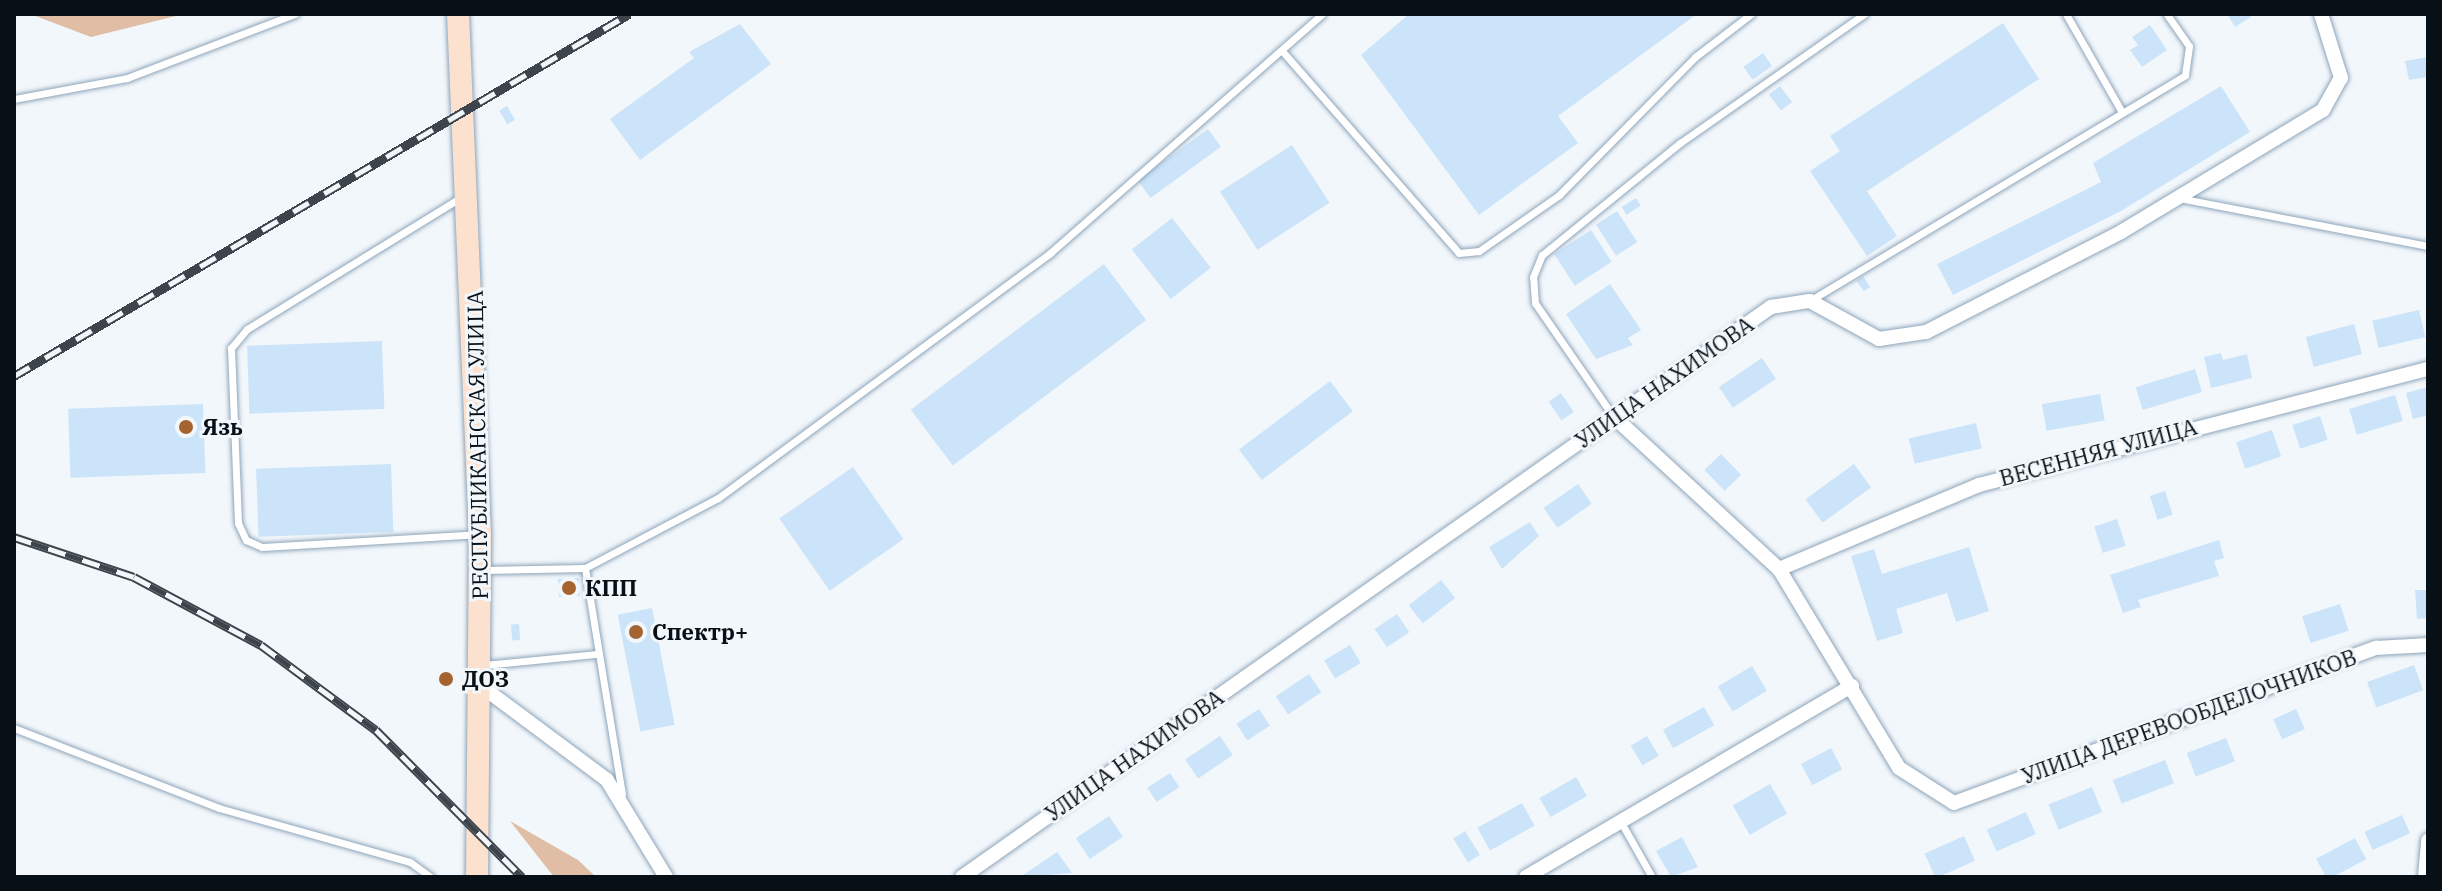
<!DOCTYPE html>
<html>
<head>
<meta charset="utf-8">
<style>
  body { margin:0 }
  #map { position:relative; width:2442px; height:891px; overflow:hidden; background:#f2f7fb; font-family:"IBM Plex Serif",serif }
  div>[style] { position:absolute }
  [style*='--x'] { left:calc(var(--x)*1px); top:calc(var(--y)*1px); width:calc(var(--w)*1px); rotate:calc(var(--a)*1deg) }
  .green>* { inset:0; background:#e0bea6 }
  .building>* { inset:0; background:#cce4f9; transform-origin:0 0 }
  .roads { filter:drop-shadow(0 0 2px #8ea5ba) drop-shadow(0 0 2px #8ea5ba) }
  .lane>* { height:7px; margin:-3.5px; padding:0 3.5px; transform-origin:3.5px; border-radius:3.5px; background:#fff }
  .street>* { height:14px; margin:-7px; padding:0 7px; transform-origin:7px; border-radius:7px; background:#fff }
  .primary>* { height:22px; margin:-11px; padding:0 11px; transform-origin:11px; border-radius:11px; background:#fce1ce }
  .rail>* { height:9px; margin-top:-4.5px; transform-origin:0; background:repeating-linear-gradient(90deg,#f2f7fb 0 18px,#3d444b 0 36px); box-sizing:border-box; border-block:2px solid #3d444b }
  .dots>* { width:22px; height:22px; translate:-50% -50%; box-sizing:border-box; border:4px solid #f2f7fb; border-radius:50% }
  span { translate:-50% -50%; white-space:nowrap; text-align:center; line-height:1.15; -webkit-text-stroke:6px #f2f7fb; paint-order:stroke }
  .street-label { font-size:22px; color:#081017 }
  .poi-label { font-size:22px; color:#081017; font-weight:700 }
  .left { translate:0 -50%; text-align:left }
  .frame { position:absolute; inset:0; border:16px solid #081017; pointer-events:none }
</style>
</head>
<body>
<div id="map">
  <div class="green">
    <div style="clip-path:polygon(30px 14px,184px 14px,91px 37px)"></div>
    <div style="clip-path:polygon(510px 821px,578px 860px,596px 877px,554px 877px)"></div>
  </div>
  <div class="building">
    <div style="clip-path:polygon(1409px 14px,1697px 14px,1558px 116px,1578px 143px,1479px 215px,1361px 55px)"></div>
    <div style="clip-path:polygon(2227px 14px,2249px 14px,2251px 17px,2235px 27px)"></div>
    <div style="clip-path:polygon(2003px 23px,2039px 79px,1867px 191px,1897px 236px,1867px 256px,1810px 171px,1840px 151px,1830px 136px)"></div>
    <div style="clip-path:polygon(740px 24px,771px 64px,640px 160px,610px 119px,694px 58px,689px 52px)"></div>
    <div style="clip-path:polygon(2150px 25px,2167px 50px,2142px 67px,2130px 50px,2138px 45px,2132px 37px)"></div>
    <div style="left:1763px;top:53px;width:16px;height:24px;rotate:55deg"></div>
    <div style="clip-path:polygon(2428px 57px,2428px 77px,2409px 80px,2405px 61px)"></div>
    <div style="left:1780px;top:86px;width:20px;height:14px;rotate:53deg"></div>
    <div style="clip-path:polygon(2221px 86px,2250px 132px,2121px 211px,1953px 295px,1937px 264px,2101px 182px,2093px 163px)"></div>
    <div style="left:507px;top:106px;width:16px;height:9px;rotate:60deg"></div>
    <div style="left:1208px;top:129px;width:22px;height:87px;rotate:54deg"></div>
    <div style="left:1292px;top:145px;width:69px;height:86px;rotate:57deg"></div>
    <div style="left:1636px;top:198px;width:9px;height:17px;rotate:58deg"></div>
    <div style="left:1617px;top:211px;width:37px;height:25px;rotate:57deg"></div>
    <div style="left:1172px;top:218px;width:63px;height:51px;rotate:52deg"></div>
    <div style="left:1591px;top:230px;width:38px;height:44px;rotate:57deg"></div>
    <div style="left:1104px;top:264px;width:70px;height:242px;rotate:53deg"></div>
    <div style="clip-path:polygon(1863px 276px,1870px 287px,1864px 291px,1856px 281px)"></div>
    <div style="clip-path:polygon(1610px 284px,1641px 330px,1628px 338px,1633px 345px,1596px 359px,1566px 314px)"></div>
    <div style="left:2419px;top:310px;width:28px;height:48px;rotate:77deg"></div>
    <div style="left:2354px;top:324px;width:31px;height:50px;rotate:75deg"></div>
    <div style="left:382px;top:341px;width:68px;height:135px;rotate:88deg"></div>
    <div style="clip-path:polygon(2221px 353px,2223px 360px,2247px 354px,2252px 378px,2211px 388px,2204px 357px)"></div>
    <div style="left:1762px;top:358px;width:25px;height:52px;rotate:56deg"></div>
    <div style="left:2195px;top:369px;width:24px;height:62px;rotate:73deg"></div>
    <div style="left:1330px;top:381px;width:38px;height:114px;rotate:53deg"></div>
    <div style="clip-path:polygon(2428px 387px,2428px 415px,2413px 419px,2406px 393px)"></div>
    <div style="left:1561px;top:393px;width:23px;height:15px;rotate:56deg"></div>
    <div style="left:2100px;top:394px;width:27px;height:59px;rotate:80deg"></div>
    <div style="left:2395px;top:395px;width:27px;height:48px;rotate:73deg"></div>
    <div style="left:203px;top:404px;width:69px;height:135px;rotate:88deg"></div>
    <div style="left:2320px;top:416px;width:25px;height:29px;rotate:72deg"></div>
    <div style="left:1976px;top:423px;width:26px;height:69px;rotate:77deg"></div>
    <div style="left:2272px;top:430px;width:28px;height:38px;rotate:71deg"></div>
    <div style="left:1721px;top:454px;width:29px;height:23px;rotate:46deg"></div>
    <div style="left:391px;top:464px;width:68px;height:135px;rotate:88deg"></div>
    <div style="left:1854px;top:464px;width:29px;height:60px;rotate:54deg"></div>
    <div style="left:853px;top:467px;width:88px;height:90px;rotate:55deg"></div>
    <div style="left:1578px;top:484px;width:24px;height:42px;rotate:55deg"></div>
    <div style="left:2165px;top:491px;width:25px;height:16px;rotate:72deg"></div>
    <div style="left:2117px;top:519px;width:28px;height:24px;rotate:72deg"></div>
    <div style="clip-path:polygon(1530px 522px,1539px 536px,1502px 569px,1489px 547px)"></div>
    <div style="clip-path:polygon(2219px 540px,2224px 558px,2214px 561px,2219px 576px,2138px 600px,2141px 607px,2123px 613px,2110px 575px)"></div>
    <div style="clip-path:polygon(1969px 547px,1989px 611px,1956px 622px,1947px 593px,1896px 609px,1903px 633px,1877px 641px,1851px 556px,1874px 549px,1882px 574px)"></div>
    <div style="left:579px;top:578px;width:18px;height:21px;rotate:87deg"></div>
    <div style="left:1441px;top:580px;width:23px;height:41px;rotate:52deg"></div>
    <div style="clip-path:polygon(2415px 590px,2428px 590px,2428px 618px,2417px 619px)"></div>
    <div style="left:2340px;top:604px;width:28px;height:40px;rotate:72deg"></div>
    <div style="left:652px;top:608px;width:119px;height:35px;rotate:79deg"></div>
    <div style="left:1397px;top:614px;width:22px;height:27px;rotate:56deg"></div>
    <div style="left:519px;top:624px;width:16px;height:8px;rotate:86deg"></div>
    <div style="left:1350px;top:645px;width:21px;height:30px;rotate:59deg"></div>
    <div style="left:2414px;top:665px;width:27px;height:50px;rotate:70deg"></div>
    <div style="left:1752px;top:666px;width:29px;height:40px;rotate:59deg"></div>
    <div style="left:1309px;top:674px;width:22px;height:40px;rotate:56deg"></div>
    <div style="left:1704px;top:707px;width:21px;height:47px;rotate:61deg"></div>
    <div style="left:1259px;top:709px;width:20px;height:27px;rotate:57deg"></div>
    <div style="left:2296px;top:709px;width:22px;height:25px;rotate:66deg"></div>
    <div style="left:1220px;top:736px;width:23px;height:42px;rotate:56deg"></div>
    <div style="left:1647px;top:736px;width:23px;height:19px;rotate:59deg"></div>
    <div style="left:2226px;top:738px;width:25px;height:42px;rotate:69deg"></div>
    <div style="left:1831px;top:748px;width:24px;height:34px;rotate:62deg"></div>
    <div style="left:2165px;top:760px;width:25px;height:56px;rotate:69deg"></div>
    <div style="left:1170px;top:773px;width:17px;height:27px;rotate:57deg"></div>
    <div style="left:1576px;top:777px;width:22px;height:42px;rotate:60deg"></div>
    <div style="left:1770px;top:784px;width:34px;height:43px;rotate:60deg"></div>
    <div style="left:2092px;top:787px;width:27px;height:47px;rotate:68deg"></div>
    <div style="left:1522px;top:803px;width:26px;height:51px;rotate:61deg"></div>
    <div style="left:2026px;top:812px;width:24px;height:43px;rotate:66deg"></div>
    <div style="left:2402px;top:815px;width:20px;height:41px;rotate:66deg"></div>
    <div style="left:1109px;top:816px;width:25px;height:40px;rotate:56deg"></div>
    <div style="left:1465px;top:831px;width:28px;height:14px;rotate:58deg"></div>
    <div style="left:1964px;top:836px;width:27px;height:43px;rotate:66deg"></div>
    <div style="clip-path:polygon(1682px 837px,1698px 867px,1671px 877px,1656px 851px)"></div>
    <div style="left:2355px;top:838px;width:24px;height:44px;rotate:62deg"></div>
    <div style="clip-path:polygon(1057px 852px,1072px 873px,1025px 877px,1023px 875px)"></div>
  </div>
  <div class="roads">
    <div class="lane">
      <div style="--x:2066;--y:14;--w:113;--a:60.3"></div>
      <div style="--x:1283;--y:52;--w:267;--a:48.8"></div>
      <div style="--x:1459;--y:253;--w:20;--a:-6"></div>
      <div style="--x:1479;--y:251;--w:98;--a:-35"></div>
      <div style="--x:1559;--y:195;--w:194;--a:-45.4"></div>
      <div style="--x:1695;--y:57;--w:71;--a:-37.5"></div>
      <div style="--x:14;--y:99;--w:115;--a:-10.5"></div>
      <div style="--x:127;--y:78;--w:180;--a:-20.9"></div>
      <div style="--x:460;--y:198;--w:250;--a:148.4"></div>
      <div style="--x:247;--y:329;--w:25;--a:130"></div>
      <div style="--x:231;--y:348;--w:175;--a:87.7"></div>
      <div style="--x:238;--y:523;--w:19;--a:65"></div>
      <div style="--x:246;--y:540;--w:17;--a:24"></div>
      <div style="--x:262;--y:547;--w:216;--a:-3.4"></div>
      <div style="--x:2179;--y:198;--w:254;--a:10.9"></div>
      <div style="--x:1811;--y:300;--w:436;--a:-31"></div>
      <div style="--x:2185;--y:75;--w:29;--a:-82"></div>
      <div style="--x:2189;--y:46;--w:39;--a:-125"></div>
      <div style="--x:1613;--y:416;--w:137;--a:-124.6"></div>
      <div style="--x:1535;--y:303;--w:26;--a:-94"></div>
      <div style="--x:1533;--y:277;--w:24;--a:-68"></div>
      <div style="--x:1542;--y:255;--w:178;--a:-39.1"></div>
      <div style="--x:1680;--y:143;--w:225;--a:-35"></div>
      <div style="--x:585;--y:568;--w:229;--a:80.7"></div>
      <div style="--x:483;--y:570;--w:102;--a:-1.1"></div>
      <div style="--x:585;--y:568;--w:150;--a:-27.8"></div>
      <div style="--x:718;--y:498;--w:413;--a:-36.4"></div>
      <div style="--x:1050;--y:253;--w:362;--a:-41.3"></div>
      <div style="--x:484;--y:665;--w:114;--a:-5.6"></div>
      <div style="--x:14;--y:728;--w:220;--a:21.3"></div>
      <div style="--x:219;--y:808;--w:198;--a:15.8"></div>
      <div style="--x:410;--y:862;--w:26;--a:36"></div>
      <div style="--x:1622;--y:824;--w:61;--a:60.5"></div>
    </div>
    <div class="street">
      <div style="--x:1613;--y:416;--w:226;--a:42.7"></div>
      <div style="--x:1779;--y:569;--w:232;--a:58.9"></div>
      <div style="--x:1899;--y:768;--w:65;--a:32.5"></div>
      <div style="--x:1954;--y:803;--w:450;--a:-20.2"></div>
      <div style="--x:2376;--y:648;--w:52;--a:-3.3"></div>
      <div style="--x:1779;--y:569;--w:217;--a:-22.8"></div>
      <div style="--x:1979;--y:485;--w:464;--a:-14.5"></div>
      <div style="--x:481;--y:686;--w:157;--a:36.7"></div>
      <div style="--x:607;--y:780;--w:114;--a:58.7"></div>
      <div style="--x:962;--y:877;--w:990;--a:-35.17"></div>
      <div style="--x:1771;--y:307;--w:39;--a:-9"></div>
      <div style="--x:1810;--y:301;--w:79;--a:28.8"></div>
      <div style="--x:1879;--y:339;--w:48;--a:-8.5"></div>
      <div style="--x:1926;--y:332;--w:219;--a:-27.1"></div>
      <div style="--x:2121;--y:232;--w:236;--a:-31.1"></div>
      <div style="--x:2323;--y:110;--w:37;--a:-61"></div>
      <div style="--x:2341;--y:78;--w:67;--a:-107.4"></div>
      <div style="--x:1526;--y:877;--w:378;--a:-30.4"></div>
      <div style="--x:2425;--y:877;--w:37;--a:-85"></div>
    </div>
    <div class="primary">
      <div style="--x:458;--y:14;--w:520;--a:87.58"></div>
      <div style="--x:480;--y:534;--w:343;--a:90.5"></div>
    </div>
  </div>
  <div class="rail">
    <div style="--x:14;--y:376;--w:714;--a:-30.48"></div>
    <div style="--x:14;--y:537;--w:126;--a:18.4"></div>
    <div style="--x:134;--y:577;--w:144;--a:28.2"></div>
    <div style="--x:261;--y:645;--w:143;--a:36.5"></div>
    <div style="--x:376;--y:730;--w:207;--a:45.2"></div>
  </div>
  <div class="dots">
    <div style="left:186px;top:427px;background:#a56330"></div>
    <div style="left:569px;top:588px;background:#a56330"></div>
    <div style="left:636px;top:632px;background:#a56330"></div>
    <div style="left:446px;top:679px;background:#a56330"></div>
  </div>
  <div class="street-label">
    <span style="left:1664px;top:382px;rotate:-35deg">УЛИЦА НАХИМОВА</span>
    <span style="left:477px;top:445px;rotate:-91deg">РЕСПУБЛИКАНСКАЯ УЛИЦА</span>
    <span style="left:2098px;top:452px;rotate:-15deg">ВЕСЕННЯЯ УЛИЦА</span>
    <span style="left:2189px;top:716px;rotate:-20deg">УЛИЦА ДЕРЕВООБДЕЛОЧНИКОВ</span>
    <span style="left:1134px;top:755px;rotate:-35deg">УЛИЦА НАХИМОВА</span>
  </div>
  <div class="poi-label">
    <span class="left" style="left:202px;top:427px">Язь</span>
    <span class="left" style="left:585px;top:588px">КПП</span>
    <span class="left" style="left:652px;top:632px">Спектр+</span>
    <span class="left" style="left:462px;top:679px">ДОЗ</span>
  </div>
  <div class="frame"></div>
</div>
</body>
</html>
